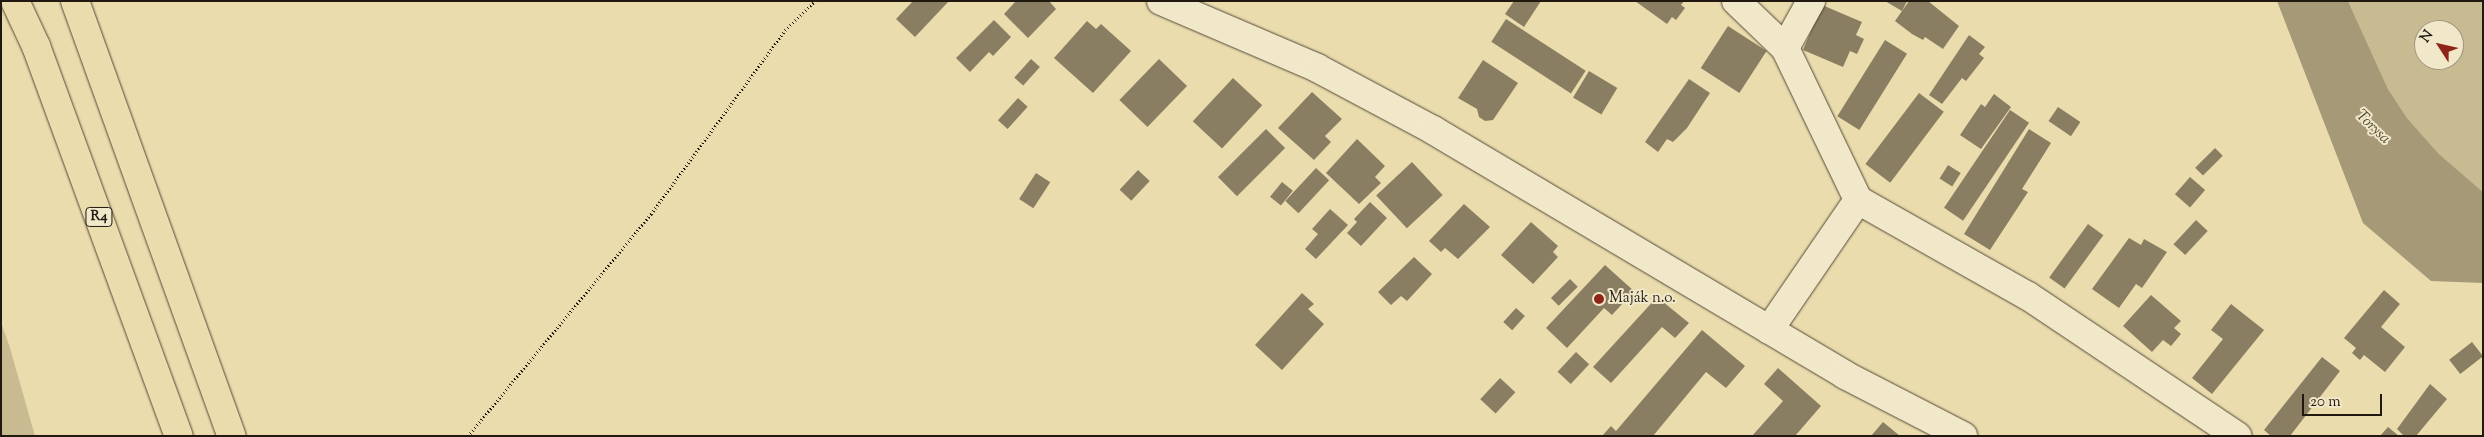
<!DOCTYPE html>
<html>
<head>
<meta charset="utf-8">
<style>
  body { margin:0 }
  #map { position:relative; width:2484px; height:437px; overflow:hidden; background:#eadcad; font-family:"Sorts Mill Goudy",serif }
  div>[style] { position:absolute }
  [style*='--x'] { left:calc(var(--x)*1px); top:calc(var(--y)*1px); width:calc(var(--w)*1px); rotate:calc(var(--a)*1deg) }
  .green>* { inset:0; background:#c8bb92 }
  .water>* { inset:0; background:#a69978 }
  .building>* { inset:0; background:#8a7e62; transform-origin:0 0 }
  .path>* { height:3px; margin-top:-1.5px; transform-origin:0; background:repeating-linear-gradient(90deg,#211810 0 1px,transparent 0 3.5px) }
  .roads { filter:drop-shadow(0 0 1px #534937) drop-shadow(0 0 1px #534937) }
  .minor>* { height:28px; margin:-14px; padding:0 14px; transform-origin:14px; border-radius:14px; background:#f1e8ca }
  .highway>* { height:28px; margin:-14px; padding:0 14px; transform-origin:14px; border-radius:14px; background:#eadcad }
  .dots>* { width:14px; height:14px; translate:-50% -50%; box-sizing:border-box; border:2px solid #f1e8ca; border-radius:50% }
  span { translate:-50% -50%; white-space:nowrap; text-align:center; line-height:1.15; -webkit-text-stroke:4px #f1e8ca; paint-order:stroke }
  .shield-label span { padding:1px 4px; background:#f1e8ca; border:1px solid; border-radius:4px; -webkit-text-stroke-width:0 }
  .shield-label { font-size:14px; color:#211810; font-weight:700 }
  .poi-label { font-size:15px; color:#211810 }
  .left { translate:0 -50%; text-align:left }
  .water-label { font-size:16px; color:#564c3a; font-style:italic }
  .frame { position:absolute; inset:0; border:2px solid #211810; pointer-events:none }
  .north { position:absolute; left:2414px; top:20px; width:50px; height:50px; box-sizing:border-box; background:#f1e8ca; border:1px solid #9e9580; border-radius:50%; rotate:305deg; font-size:14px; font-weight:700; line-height:20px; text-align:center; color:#211810 }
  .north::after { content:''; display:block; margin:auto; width:18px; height:22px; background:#8f2418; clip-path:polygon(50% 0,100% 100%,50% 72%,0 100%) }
  .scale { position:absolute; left:2302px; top:394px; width:80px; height:22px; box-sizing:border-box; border:2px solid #211810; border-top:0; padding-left:6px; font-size:15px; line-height:18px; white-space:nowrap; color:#211810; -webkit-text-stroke:4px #f1e8ca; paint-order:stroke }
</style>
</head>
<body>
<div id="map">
  <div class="green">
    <div style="clip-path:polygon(evenodd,2348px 1px,2483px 1px,2483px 192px,2439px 154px,2407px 118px,2388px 89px,2348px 1px,2424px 30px,2454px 30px,2454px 60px,2424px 60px,2424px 30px)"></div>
    <div style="clip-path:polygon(1px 322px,10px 348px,35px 436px,1px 436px)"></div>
  </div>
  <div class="water">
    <div style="clip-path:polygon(2277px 1px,2348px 1px,2388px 89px,2407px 118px,2439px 154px,2483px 192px,2483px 283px,2431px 281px,2363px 223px)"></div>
  </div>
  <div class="building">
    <div style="clip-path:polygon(913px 1px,949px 1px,915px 37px,896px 19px)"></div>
    <div style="clip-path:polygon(1016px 1px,1049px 1px,1056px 9px,1028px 38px,1004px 14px)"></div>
    <div style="clip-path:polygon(1514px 1px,1541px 1px,1524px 27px,1505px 14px)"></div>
    <div style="clip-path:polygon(1635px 1px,1684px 1px,1681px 5px,1685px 8px,1676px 20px,1672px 17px,1667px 24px)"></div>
    <div style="clip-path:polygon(1885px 1px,1907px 1px,1902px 11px)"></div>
    <div style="clip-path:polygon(1909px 1px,1928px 1px,1959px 26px,1943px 49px,1925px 37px,1923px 40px,1912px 34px,1895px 21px)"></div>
    <div style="clip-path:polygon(1822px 5px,1862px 22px,1856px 35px,1864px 39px,1857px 54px,1850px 51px,1843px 67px,1803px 50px)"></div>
    <div style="left:1506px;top:19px;width:95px;height:27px;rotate:33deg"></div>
    <div style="clip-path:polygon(994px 20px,1011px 37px,993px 56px,989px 52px,970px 72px,956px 58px)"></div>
    <div style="clip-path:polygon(1087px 21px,1096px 29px,1101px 24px,1131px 51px,1093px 93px,1054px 58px)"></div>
    <div style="left:1728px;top:26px;width:46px;height:50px;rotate:33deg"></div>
    <div style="clip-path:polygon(1969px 35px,1985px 47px,1979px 54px,1984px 58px,1966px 81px,1962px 78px,1942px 104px,1929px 95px)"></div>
    <div style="left:1885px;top:40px;width:26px;height:90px;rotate:32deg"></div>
    <div style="left:1031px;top:59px;width:12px;height:25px;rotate:42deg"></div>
    <div style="left:1159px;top:59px;width:39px;height:57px;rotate:44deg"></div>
    <div style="clip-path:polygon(1483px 60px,1518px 83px,1493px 120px,1485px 121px,1479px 117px,1477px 109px,1458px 98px)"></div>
    <div style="left:1589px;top:71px;width:33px;height:31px;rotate:31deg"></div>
    <div style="left:1233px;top:78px;width:40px;height:59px;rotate:43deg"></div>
    <div style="clip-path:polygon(1689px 79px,1710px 93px,1687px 128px,1673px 142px,1667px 139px,1658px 152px,1645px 142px)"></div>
    <div style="clip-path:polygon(1312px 92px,1342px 119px,1325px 136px,1331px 142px,1314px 160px,1278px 128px)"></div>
    <div style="left:1919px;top:93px;width:31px;height:89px;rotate:37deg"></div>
    <div style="clip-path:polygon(1994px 94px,2011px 107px,1981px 149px,1960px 135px,1981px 104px,1985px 107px)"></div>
    <div style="left:1018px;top:98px;width:13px;height:30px;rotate:42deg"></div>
    <div style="left:2058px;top:107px;width:27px;height:17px;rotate:34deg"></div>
    <div style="left:2010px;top:110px;width:23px;height:118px;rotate:34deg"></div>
    <div style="left:1266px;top:129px;width:27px;height:68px;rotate:45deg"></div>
    <div style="clip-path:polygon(2029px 129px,2051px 143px,2022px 189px,2028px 192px,1990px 250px,1964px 234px)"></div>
    <div style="clip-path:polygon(1357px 139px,1385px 166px,1375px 177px,1381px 183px,1359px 204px,1326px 173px)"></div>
    <div style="left:2215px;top:148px;width:11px;height:28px;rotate:45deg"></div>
    <div style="left:1412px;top:162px;width:45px;height:49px;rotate:47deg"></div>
    <div style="left:1948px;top:165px;width:15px;height:16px;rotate:32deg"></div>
    <div style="left:1316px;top:168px;width:18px;height:45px;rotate:43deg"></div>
    <div style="left:1138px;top:170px;width:16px;height:27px;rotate:43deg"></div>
    <div style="left:1036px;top:173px;width:17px;height:31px;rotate:33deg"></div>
    <div style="left:2190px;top:177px;width:20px;height:23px;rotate:41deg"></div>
    <div style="left:1282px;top:182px;width:14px;height:19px;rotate:39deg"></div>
    <div style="clip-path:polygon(1370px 202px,1387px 218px,1361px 246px,1347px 233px,1357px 222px,1354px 219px)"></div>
    <div style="clip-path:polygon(1464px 204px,1490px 227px,1458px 259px,1445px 248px,1441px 252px,1429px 241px)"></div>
    <div style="clip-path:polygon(1330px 209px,1348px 225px,1316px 259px,1305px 249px,1318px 234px,1312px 229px)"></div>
    <div style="left:2196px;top:220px;width:16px;height:33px;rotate:43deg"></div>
    <div style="clip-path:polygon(1531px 222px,1558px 246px,1553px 252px,1558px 257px,1533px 284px,1501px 255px)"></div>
    <div style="left:2088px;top:224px;width:19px;height:66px;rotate:36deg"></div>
    <div style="clip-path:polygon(2129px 238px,2141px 245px,2144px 239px,2167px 252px,2142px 288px,2136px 284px,2119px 308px,2092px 289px)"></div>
    <div style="clip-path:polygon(1414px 257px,1432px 274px,1407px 301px,1401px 296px,1391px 305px,1378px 292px)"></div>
    <div style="clip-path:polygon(1605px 265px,1634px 291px,1612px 315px,1604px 308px,1567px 348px,1546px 328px)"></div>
    <div style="left:1570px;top:279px;width:11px;height:27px;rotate:45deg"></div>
    <div style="clip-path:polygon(2384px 290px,2400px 304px,2381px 327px,2405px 347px,2385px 372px,2364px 355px,2360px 360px,2352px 353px,2356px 348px,2344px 338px)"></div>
    <div style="clip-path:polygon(1302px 293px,1314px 304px,1308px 309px,1324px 324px,1282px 370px,1255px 345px)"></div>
    <div style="clip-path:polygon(2151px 295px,2181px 321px,2174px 328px,2181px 334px,2171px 346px,2163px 340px,2152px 352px,2123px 326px)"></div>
    <div style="clip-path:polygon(1657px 297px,1689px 323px,1675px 338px,1662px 327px,1611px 383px,1593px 367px)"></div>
    <div style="clip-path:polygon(2231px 304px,2264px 330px,2212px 394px,2192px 378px,2223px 339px,2211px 330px)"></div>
    <div style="left:1516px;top:308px;width:12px;height:19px;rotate:42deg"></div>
    <div style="clip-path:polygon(1702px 330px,1745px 366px,1726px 388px,1706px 372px,1653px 436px,1602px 436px,1611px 426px,1616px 431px)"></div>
    <div style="left:2472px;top:342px;width:18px;height:29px;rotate:52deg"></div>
    <div style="left:1576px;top:352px;width:18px;height:27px;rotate:43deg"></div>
    <div style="clip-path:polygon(2322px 357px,2340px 371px,2290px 436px,2271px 436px,2264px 430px)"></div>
    <div style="clip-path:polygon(1778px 368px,1821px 406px,1795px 436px,1752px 436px,1783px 401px,1764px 384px)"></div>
    <div style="left:1500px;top:378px;width:21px;height:29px;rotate:43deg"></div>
    <div style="clip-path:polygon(2430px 384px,2447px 399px,2416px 436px,2404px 436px,2397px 429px)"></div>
    <div style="clip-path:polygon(1883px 422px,1900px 436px,1871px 436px)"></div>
    <div style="clip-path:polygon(2388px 427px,2399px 436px,2380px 436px)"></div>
  </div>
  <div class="path">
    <div style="--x:468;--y:436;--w:288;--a:-50.5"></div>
    <div style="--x:651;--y:214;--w:228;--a:-53.9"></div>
    <div style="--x:785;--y:30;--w:42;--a:-44"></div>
  </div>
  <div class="roads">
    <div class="minor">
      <div style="--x:1161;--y:1;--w:170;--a:23.2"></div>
      <div style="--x:1317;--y:68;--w:132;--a:28.1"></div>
      <div style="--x:1433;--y:130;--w:479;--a:30.7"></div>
      <div style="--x:1845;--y:375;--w:133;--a:27.3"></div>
      <div style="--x:1736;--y:1;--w:68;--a:43.8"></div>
      <div style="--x:1785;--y:48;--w:169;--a:64.3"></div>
      <div style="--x:1858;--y:200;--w:195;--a:29.5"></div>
      <div style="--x:2028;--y:296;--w:252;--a:33.8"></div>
      <div style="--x:1785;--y:48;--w:54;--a:-61"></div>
      <div style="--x:1769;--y:330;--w:158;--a:-55.6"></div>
    </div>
    <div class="highway">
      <div style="--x:15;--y:1;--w:50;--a:65"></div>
      <div style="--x:36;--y:46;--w:415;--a:69.9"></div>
      <div style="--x:75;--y:1;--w:462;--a:70.2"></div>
    </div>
  </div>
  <div class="dots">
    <div style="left:1599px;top:299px;background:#8f2418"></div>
  </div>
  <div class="shield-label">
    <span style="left:99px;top:217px">R4</span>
  </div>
  <div class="poi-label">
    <span class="left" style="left:1609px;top:299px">Maják n.o.</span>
  </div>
  <div class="water-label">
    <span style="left:2372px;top:128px;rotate:44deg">Torysa</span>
  </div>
  <div class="frame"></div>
  <div class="north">N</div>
  <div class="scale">20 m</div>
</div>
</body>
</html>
